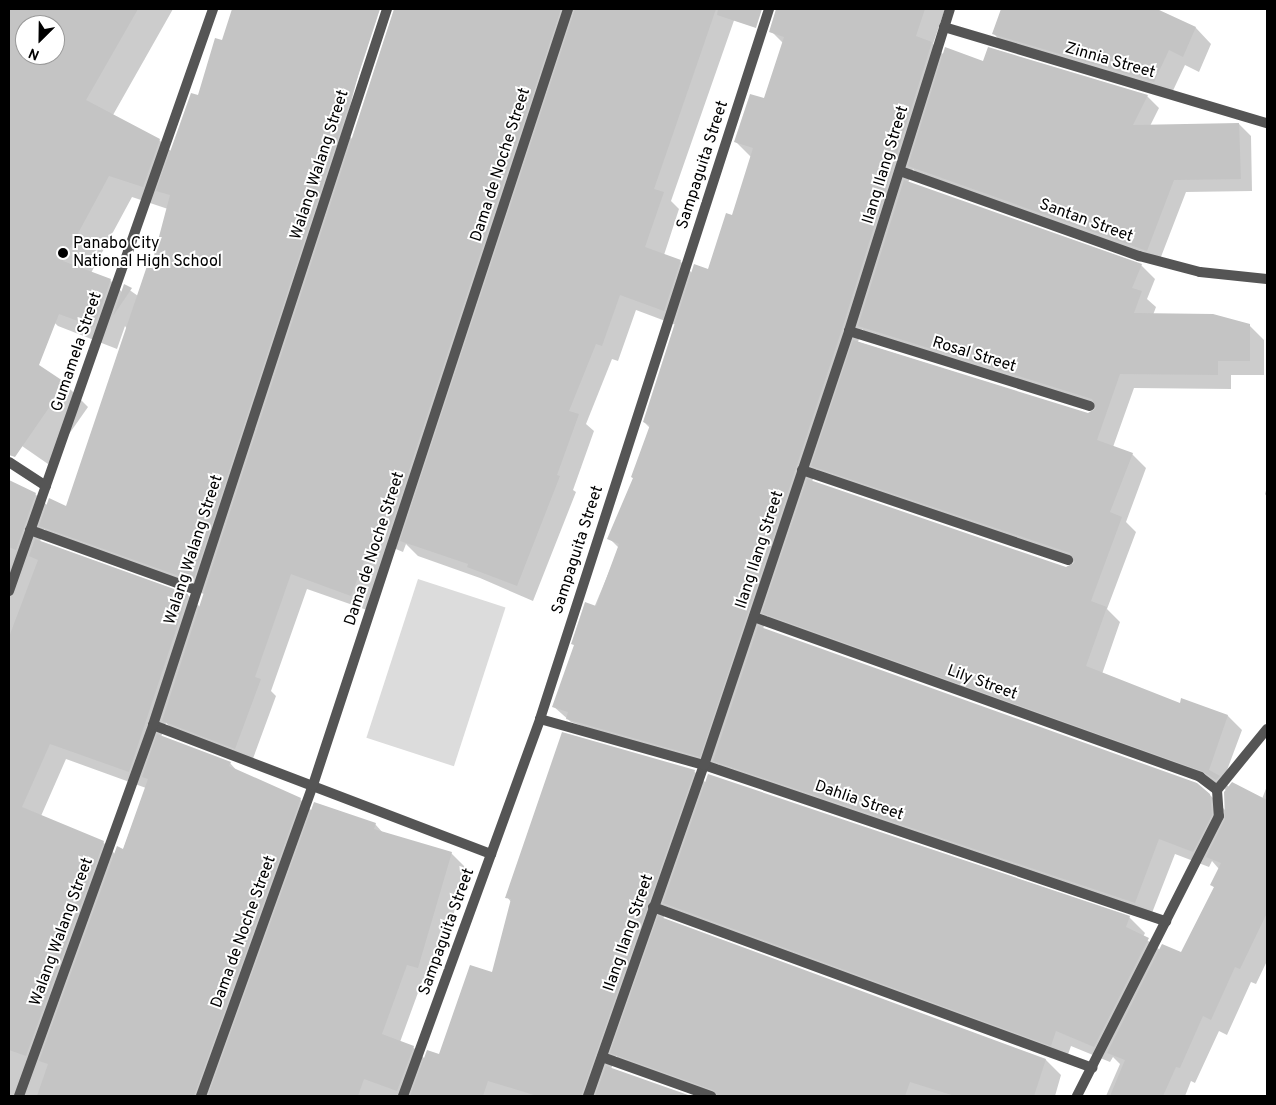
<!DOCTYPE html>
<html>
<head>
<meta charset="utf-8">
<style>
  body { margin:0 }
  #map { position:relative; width:1276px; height:1105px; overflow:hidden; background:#fff; font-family:Overpass,sans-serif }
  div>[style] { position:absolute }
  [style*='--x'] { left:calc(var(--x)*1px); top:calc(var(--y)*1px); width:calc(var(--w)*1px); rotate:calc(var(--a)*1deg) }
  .green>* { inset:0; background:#dcdcdc; transform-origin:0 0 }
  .shadow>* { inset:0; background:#0003 }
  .building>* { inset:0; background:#c4c4c4 }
  .lane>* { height:10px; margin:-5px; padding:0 5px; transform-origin:5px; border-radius:5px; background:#555 }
  .street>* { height:10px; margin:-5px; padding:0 5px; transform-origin:5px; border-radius:5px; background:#555 }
  .dots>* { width:14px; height:14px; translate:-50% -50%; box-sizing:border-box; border:2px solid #fff; border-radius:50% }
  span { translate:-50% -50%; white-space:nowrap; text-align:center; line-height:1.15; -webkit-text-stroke:4px #fff; paint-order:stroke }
  .street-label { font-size:16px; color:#000 }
  .poi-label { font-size:16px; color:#000 }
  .left { translate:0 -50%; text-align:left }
  .frame { position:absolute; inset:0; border:10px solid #000; pointer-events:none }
  .north { position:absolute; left:15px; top:15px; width:50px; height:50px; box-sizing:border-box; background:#fff; border:1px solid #999; border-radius:50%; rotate:203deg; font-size:14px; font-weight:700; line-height:20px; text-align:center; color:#000 }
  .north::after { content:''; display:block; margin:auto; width:18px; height:22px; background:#000; clip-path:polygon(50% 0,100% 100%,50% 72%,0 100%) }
</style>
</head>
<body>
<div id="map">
  <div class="green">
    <div style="left:418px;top:579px;width:92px;height:167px;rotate:18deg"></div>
  </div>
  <div class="shadow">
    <div style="clip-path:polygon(evenodd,9px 9px,173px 9px,113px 115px,159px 140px,172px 152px,223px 42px,233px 9px,375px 9px,344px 130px,353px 140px,366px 135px,412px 9px,738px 9px,671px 201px,679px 209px,664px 255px,680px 261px,692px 273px,709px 271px,733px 217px,752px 158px,736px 142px,764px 100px,783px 43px,772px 32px,780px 9px,945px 9px,933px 44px,944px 55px,1147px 96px,1159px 108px,1150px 126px,1239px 124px,1251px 136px,1252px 191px,1186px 192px,1159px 262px,921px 178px,913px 169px,908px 183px,1141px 265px,1155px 279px,1147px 299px,1156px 307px,1153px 315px,1249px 325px,1264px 340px,1264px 375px,1231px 375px,1231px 389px,1134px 388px,1113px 447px,1132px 454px,1146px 468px,1126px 522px,1136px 532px,1107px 609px,1120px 622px,1102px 674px,1180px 705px,1228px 716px,1242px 730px,1223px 781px,1230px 788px,1262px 799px,1267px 786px,1267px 961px,1256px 984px,1251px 982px,1227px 1035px,1219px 1031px,1195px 1083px,1191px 1081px,1185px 1096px,1106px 1096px,1120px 1064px,1113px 1057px,1110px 1062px,1071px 1046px,1066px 1060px,680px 919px,668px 907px,663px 919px,1046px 1060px,1061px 1075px,1055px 1096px,706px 1096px,628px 1068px,616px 1056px,611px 1069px,688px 1096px,9px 1096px,9px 481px,35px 494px,48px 506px,67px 508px,127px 329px,125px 326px,117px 349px,58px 326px,35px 304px,39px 294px,9px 277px,9px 9px,25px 25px,55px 25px,55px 55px,25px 55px,25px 25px,9px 9px,132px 197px,168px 209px,152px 268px,138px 296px,124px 286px,122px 292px,110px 280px,91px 273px,132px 197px,9px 9px,636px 310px,676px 325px,644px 422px,650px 428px,632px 477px,634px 479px,609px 538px,619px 548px,553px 706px,571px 722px,715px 771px,718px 764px,730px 776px,1150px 918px,1175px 854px,1209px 867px,1212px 861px,1219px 869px,1211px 884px,1215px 888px,1181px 954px,1160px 950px,1143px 937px,1145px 933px,1129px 917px,706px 783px,694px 771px,507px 897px,511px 902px,493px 974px,439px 1056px,425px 1059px,413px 1047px,400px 1042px,423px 979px,433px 983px,467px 869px,451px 853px,384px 834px,375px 824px,312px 811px,300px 799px,238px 772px,230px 763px,161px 737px,166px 723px,179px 736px,251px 764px,276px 696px,271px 691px,307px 589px,367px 610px,391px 547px,403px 552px,406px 544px,418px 556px,480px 578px,533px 601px,576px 492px,573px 490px,594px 431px,586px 424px,612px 359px,618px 361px,636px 310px,9px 9px,862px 329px,873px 340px,1097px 410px,1088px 414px,858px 342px,862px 329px,9px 9px,816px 469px,827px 480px,1074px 563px,1066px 568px,812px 482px,816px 469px,9px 9px,44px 529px,56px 541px,204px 594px,200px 607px,188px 595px,40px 542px,44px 529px,9px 9px,767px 616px,778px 626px,1218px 784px,1227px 791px,1226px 811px,1210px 795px,763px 629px,767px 616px,9px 9px,66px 759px,146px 788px,123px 850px,115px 854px,103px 842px,41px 816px,66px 759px)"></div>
    <div style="clip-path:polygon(1002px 9px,1154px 9px,1196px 28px,1211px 44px,1199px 72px,1185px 65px,1170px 97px,1009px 50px,994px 34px)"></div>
    <div style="clip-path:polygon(9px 346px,65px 384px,88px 407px,48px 464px,9px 437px)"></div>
    <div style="clip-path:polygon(1267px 487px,1267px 497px,1265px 494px)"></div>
  </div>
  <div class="building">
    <div style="clip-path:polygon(evenodd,9px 9px,138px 9px,86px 100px,160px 139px,143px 187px,109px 176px,63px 261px,111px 279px,94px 327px,59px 314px,39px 365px,66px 383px,15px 457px,9px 455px,9px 9px,25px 25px,55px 25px,55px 55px,25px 55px,25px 25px)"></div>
    <div style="clip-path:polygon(232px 9px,380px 9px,193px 581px,39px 526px,49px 498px,66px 506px,147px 266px,151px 267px,170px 195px,156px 191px,191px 93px,198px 95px,215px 38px,222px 40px)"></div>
    <div style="clip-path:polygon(394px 9px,561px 9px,387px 537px,375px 532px,351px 596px,291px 574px,255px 677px,261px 679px,235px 749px,162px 721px)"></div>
    <div style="clip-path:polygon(575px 9px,716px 9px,654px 189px,664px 192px,645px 247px,681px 260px,664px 311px,620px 295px,602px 346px,596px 344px,569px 411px,579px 414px,557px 475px,560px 476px,517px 586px,467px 567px,468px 564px,400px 541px)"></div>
    <div style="clip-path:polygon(718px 9px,762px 9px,756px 28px,717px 15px)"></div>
    <div style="clip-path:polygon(776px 9px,925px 9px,916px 36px,932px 42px,842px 329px,700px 757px,566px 719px,568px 712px,552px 707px,574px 645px,571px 644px,585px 602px,596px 606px,619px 544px,607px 539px,633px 478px,631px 477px,650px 425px,643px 422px,694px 264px,708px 269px,726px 213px,732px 215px,753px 148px,734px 142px,750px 94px,764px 98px,784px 37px,769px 32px)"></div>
    <div style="clip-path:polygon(1001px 9px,1157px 9px,1196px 27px,1183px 57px,1169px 50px,1154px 82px,992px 34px)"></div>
    <div style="clip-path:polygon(945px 47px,983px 61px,988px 47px,1148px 95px,1133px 125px,1239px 123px,1241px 179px,1174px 180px,1147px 251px,908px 166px)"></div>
    <div style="clip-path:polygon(904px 180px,1142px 264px,1132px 288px,1142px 291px,1134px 313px,1213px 314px,1250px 324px,1250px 361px,1218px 361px,1218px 375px,1120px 374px,1097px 440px,1133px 453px,1110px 512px,1122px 517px,1091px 601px,1107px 607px,1086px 666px,1180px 703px,1181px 698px,1228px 715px,1209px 770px,1220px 776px,1216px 780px,1202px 771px,762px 613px,807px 479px,1066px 567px,1075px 562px,1070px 553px,811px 466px,853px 340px,1088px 413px,1096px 408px,1092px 399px,858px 326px)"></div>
    <div style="clip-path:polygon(124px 284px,132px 288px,113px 316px)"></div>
    <div style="clip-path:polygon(9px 480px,36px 493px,16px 550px,9px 547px)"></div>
    <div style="clip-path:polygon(35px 539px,188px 594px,129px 772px,50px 744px,22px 807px,104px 841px,26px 1056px,9px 1050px,9px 637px,38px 560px,29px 556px)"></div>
    <div style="clip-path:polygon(758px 626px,1197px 783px,1210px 794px,1212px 815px,1193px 852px,1159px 839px,1135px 903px,713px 761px)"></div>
    <div style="clip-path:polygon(562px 732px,695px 770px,581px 1096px,537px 1096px,488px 1081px,483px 1096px,410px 1096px,427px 1050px,439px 1054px,470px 965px,492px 972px,511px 899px,505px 898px)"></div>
    <div style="clip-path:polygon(157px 734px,231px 762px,229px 766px,301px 798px,194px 1096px,37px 1096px,48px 1064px,39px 1061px,117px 846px,123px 849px,148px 779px,142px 777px)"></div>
    <div style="clip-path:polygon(708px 774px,1130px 916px,1126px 927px,1149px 938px,1094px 1047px,1056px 1031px,1051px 1046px,663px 903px)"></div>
    <div style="clip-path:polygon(1232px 782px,1267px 800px,1267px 913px,1240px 969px,1235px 967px,1211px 1020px,1203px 1016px,1180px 1068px,1176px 1067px,1163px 1096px,1110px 1096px,1125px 1060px,1107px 1053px,1162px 944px,1181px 952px,1214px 887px,1210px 885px,1221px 863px,1206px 857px,1225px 819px,1224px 792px)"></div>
    <div style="clip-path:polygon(314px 802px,376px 823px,374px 829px,452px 852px,418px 968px,407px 965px,382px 1034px,414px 1046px,397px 1091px,364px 1079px,358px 1096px,208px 1096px)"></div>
    <div style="clip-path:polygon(658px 916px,1046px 1059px,1034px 1096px,955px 1096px,910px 1082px,905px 1096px,718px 1096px,713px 1090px,610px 1053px)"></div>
    <div style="clip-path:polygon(606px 1066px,691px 1096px,595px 1096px)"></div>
  </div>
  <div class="lane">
    <div style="--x:30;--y:530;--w:177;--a:19.8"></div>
  </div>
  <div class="street">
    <div style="--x:944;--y:27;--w:337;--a:16.6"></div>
    <div style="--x:900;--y:171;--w:254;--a:19.6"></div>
    <div style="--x:1139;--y:256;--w:63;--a:14.7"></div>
    <div style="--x:1200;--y:272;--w:67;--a:6"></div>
    <div style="--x:849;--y:331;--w:252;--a:17.3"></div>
    <div style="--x:9;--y:462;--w:44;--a:33"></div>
    <div style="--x:802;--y:470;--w:281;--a:18.7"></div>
    <div style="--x:9;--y:591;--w:617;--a:-70.68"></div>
    <div style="--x:754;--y:617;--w:474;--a:19.7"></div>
    <div style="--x:1200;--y:777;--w:21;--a:37"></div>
    <div style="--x:1217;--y:790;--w:26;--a:86"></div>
    <div style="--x:1219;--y:816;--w:314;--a:116.9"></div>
    <div style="--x:540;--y:719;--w:170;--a:15.7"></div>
    <div style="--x:704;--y:765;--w:488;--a:18.7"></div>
    <div style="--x:153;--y:725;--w:362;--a:20.9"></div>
    <div style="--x:1217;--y:790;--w:79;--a:-50.7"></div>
    <div style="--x:653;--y:907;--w:468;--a:20.1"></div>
    <div style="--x:602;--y:1057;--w:116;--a:19.7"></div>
    <div style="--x:19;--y:1096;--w:394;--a:-70.1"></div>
    <div style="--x:153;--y:725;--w:753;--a:-71.9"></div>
    <div style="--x:201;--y:1096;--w:331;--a:-70.2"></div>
    <div style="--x:313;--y:785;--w:817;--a:-71.81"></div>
    <div style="--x:403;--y:1096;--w:401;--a:-70"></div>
    <div style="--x:540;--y:719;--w:746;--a:-72.12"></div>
    <div style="--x:588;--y:1096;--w:351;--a:-70.7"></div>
    <div style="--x:704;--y:765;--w:458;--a:-71.5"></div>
    <div style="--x:849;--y:331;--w:337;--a:-72.6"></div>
  </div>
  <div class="dots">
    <div style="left:63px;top:253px;background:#000"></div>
  </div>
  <div class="street-label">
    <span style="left:1110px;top:61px;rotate:16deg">Zinnia Street</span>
    <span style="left:320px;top:165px;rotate:-72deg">Walang Walang Street</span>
    <span style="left:501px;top:165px;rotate:-72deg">Dama de Noche Street</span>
    <span style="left:703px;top:165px;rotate:-72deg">Sampaguita Street</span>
    <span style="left:886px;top:165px;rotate:-73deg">Ilang Ilang Street</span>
    <span style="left:1086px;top:221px;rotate:20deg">Santan Street</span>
    <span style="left:77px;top:352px;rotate:-71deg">Gumamela Street</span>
    <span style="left:974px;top:355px;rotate:17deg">Rosal Street</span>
    <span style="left:375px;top:549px;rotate:-72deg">Dama de Noche Street</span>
    <span style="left:194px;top:550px;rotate:-72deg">Walang Walang Street</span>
    <span style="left:578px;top:550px;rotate:-72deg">Sampaguita Street</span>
    <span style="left:760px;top:550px;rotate:-72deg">Ilang Ilang Street</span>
    <span style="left:982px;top:683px;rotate:20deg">Lily Street</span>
    <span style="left:859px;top:801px;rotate:19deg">Dahlia Street</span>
    <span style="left:62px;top:932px;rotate:-70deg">Walang Walang Street</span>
    <span style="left:244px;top:932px;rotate:-70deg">Dama de Noche Street</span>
    <span style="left:447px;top:932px;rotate:-70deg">Sampaguita Street</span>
    <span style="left:629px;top:933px;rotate:-71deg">Ilang Ilang Street</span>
  </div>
  <div class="poi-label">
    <span class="left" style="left:73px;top:253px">Panabo City<br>National High School</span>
  </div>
  <div class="frame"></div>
  <div class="north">N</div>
</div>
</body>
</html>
